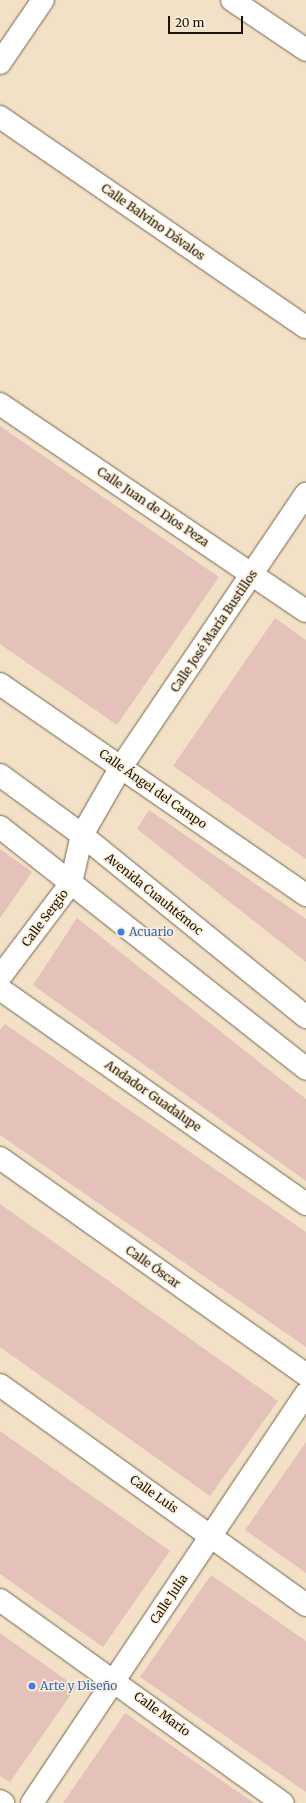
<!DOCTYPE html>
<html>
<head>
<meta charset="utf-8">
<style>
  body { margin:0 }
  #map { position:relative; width:306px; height:1803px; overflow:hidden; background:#f2e1c6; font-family:Merriweather,serif }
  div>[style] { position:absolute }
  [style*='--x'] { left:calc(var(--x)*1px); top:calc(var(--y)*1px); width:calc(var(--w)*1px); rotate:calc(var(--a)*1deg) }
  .building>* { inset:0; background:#e4c2ba }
  .roads { filter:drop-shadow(0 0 1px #73644d) drop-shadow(0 0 1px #73644d) }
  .minor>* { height:22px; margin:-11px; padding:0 11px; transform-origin:11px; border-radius:11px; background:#fff }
  .dots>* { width:11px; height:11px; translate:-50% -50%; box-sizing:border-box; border:2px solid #fdefd9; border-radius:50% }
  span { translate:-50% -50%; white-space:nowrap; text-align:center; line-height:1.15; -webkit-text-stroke:3px #fdefd9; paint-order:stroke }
  .street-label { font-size:12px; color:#1a140b }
  .shop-label { font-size:12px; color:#366cbe }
  .left { translate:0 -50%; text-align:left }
  .scale { position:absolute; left:168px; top:16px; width:75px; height:18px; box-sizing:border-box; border:2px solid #1a140b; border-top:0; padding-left:5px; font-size:12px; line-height:14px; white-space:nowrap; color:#1a140b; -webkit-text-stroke:3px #fdefd9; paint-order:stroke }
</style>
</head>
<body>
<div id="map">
  <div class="building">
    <div style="clip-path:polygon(0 426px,219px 577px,117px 725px,0 644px)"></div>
    <div style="clip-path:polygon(275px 618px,306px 640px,306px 859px,173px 766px)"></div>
    <div style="clip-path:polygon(149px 810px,306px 919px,306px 962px,137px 829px)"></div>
    <div style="clip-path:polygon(0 849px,32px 872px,0 918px)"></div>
    <div style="clip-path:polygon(77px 918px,306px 1099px,306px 1181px,33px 985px)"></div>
    <div style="clip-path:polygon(5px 1024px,306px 1232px,306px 1347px,0 1135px,0 1030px)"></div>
    <div style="clip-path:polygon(0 1204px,278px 1401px,210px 1496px,0 1347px)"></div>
    <div style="clip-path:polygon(0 1431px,170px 1551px,103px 1647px,0 1574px)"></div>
    <div style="clip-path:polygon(306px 1442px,306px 1573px,245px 1530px)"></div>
    <div style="clip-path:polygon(211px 1575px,306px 1641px,306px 1792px,140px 1677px)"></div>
    <div style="clip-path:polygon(0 1633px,76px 1687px,10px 1782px,0 1776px)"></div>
    <div style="clip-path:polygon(125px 1713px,254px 1803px,63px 1803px)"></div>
  </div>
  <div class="roads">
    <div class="minor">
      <div style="--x:232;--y:0;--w:89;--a:34"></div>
      <div style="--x:0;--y:63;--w:76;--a:-55.7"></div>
      <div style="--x:0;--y:117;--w:371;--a:34.5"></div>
      <div style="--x:0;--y:404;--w:369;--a:34.1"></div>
      <div style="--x:0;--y:684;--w:372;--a:34.6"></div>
      <div style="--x:0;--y:775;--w:102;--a:36.2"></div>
      <div style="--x:82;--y:835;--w:289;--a:39.1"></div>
      <div style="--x:0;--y:827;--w:390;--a:38.3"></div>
      <div style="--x:0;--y:977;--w:118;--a:-52.9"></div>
      <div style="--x:71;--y:883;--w:49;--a:-77.1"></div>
      <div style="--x:82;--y:835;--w:78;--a:-60.2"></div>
      <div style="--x:121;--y:767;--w:330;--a:-55.9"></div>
      <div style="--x:0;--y:989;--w:374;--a:35.1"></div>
      <div style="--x:0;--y:1158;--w:375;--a:35.3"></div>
      <div style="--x:0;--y:1385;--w:377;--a:35.7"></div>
      <div style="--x:0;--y:1600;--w:348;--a:35.7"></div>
      <div style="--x:0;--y:1801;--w:4;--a:34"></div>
      <div style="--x:32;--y:1803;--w:492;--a:-56.2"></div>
    </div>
  </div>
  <div class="dots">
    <div style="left:121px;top:932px;background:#3f7fe0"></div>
    <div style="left:32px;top:1686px;background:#3f7fe0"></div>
  </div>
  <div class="street-label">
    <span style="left:153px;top:222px;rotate:35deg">Calle Balvino Dávalos</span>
    <span style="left:153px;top:507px;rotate:34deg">Calle Juan de Dios Peza</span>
    <span style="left:214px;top:631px;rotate:-56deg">Calle José María Bustillos</span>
    <span style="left:153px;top:789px;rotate:35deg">Calle Ángel del Campo</span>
    <span style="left:154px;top:894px;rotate:39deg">Avenida Cuauhtémoc</span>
    <span style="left:45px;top:918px;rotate:-53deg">Calle Sergio</span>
    <span style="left:153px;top:1096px;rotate:35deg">Andador Guadalupe</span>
    <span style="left:153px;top:1267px;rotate:35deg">Calle Óscar</span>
    <span style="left:154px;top:1494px;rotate:35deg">Calle Luis</span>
    <span style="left:169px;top:1599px;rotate:-56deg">Calle Julia</span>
    <span style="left:162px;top:1714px;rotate:36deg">Calle Mario</span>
  </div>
  <div class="shop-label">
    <span class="left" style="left:129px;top:932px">Acuario</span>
    <span class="left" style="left:40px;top:1686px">Arte y Diseño</span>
  </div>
  <div class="scale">20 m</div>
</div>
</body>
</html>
